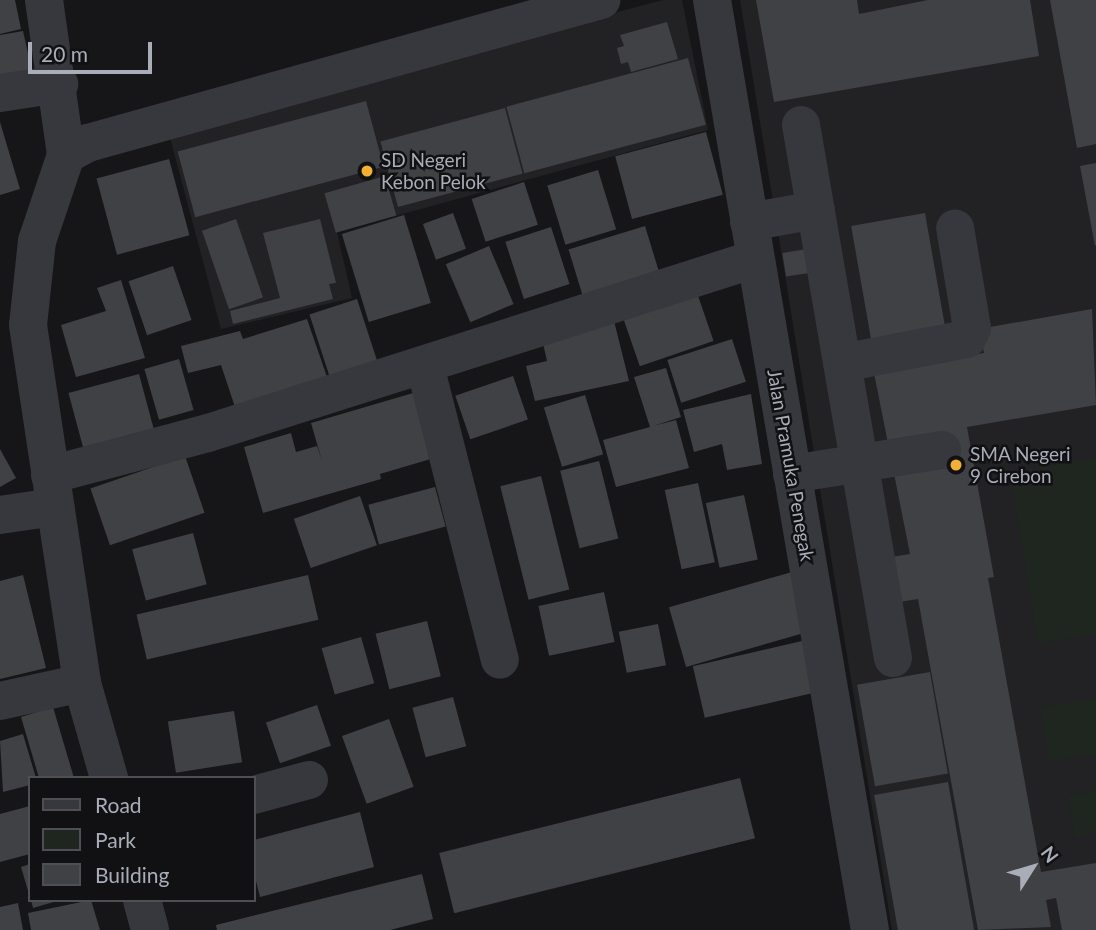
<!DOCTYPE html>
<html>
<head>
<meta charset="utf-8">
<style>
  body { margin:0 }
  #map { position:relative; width:1096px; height:930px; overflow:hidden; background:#161618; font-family:Lato,sans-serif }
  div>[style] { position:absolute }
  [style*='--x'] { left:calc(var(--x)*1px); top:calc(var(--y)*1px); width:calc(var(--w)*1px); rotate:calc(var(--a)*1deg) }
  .built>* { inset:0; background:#222225 }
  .green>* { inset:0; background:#1e261f }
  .building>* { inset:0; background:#404145; transform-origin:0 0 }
  .minor>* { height:38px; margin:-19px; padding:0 19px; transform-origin:19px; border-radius:19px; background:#37383d }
  .dots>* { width:19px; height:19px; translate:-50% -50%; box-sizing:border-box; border:4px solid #111113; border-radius:50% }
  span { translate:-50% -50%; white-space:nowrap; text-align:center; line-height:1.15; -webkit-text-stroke:5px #111113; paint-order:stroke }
  .poi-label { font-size:19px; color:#a8adb8 }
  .left { translate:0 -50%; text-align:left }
  .street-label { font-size:19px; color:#a8adb8 }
  .legend { position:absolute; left:28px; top:776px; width:228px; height:126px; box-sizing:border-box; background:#111113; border:2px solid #4d4f55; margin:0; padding:9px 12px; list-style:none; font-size:21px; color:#a8adb8 }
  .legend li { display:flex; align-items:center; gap:14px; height:35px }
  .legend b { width:35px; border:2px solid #4d4f55 }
  .north { position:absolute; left:998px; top:832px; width:70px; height:70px; -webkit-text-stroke:5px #111113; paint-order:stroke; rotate:53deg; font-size:19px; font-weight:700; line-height:28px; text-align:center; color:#a8adb8 }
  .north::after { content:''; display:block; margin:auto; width:24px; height:32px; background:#a8adb8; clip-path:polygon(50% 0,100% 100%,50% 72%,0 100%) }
  .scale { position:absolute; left:28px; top:42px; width:124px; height:32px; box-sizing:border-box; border:4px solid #a8adb8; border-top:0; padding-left:9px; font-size:21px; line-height:24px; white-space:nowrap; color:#a8adb8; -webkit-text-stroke:5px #111113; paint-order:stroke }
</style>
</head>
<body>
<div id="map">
  <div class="built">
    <div style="clip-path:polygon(663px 0,682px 0,708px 130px,337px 232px,352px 298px,221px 329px,168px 130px)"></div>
    <div style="clip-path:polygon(740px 0,1096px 0,1096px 930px,892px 930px)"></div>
  </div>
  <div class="green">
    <div style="clip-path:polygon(1096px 458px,1096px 634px,1038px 644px,1010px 472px)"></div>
    <div style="clip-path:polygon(1096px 698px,1096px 754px,1049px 762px,1040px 707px)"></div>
    <div style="clip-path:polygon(1096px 791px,1096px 833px,1075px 837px,1068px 795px)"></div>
  </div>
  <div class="building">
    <div style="clip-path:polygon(0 0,15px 0,21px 29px,0 34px)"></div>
    <div style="clip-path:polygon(756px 0,857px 0,859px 14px,928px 0,1030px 0,1039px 56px,774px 102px)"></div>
    <div style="clip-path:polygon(1050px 0,1096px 0,1096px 144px,1077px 148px)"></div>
    <div style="clip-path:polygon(667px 22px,678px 59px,631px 72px,628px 62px,621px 64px,617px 48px,624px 46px,620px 35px)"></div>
    <div style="clip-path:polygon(23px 31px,33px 76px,0 82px,0 35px)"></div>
    <div style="left:688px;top:58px;width:69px;height:188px;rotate:75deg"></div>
    <div style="left:366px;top:101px;width:68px;height:195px;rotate:75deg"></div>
    <div style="left:505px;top:108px;width:68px;height:129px;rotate:75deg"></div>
    <div style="clip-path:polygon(0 122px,20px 189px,0 195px)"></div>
    <div style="left:706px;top:132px;width:65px;height:94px;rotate:75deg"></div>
    <div style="left:169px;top:159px;width:79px;height:75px;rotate:75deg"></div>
    <div style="clip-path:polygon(1096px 163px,1096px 245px,1095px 246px,1080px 166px)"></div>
    <div style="left:598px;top:170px;width:62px;height:53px;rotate:73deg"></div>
    <div style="left:385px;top:176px;width:41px;height:63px;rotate:74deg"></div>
    <div style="left:524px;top:182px;width:45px;height:55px;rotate:72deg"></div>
    <div style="left:453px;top:213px;width:38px;height:32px;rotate:70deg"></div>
    <div style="left:925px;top:213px;width:122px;height:75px;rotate:80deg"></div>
    <div style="left:404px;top:215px;width:92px;height:65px;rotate:73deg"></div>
    <div style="left:236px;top:219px;width:83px;height:36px;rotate:71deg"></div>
    <div style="clip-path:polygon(320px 219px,336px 283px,329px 284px,333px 299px,233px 324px,230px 311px,280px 298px,263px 233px)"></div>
    <div style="left:645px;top:226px;width:48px;height:80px;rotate:73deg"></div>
    <div style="left:551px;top:227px;width:60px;height:48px;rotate:72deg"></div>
    <div style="left:489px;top:246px;width:63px;height:47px;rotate:67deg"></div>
    <div style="left:807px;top:249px;width:24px;height:25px;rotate:81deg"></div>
    <div style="left:173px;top:266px;width:57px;height:47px;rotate:71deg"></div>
    <div style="clip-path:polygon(121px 280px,145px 358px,76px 377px,61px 325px,106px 311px,97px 288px)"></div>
    <div style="left:695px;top:287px;width:57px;height:78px;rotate:71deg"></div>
    <div style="left:357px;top:299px;width:66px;height:50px;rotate:72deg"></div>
    <div style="clip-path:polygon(1092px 309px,1096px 405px,967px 427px,994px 577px,988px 578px,1041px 872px,1096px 863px,1096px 930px,1062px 930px,1056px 898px,1046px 900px,1051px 927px,978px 930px,918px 599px,899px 602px,891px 557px,910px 554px,874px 373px,984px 353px,979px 329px)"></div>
    <div style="clip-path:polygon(612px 313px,629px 381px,535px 401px,526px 366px,547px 361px,540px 330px)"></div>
    <div style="clip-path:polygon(307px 319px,327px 377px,235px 407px,221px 365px,188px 373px,181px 346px,240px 331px,243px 339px)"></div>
    <div style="left:732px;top:339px;width:45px;height:68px;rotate:72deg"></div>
    <div style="left:179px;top:359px;width:53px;height:36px;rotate:74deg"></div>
    <div style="clip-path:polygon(666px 368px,681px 417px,653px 426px,676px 420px,689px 468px,616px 487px,603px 440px,650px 427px,634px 377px)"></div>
    <div style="left:139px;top:374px;width:57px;height:73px;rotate:75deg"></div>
    <div style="left:513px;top:376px;width:46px;height:61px;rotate:71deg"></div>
    <div style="clip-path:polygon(413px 393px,434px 458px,380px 474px,381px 479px,263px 513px,244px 447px,291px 433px,296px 452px,317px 446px,322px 461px,311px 423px)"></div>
    <div style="clip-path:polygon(751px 394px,762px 464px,727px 470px,722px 444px,694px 452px,683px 410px)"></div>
    <div style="left:585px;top:395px;width:62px;height:43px;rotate:73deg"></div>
    <div style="clip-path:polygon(0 449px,16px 478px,0 487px)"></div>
    <div style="left:185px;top:456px;width:60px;height:100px;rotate:71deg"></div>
    <div style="left:599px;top:461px;width:80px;height:40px;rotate:76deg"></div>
    <div style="left:541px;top:476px;width:117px;height:42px;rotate:76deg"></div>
    <div style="left:698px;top:483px;width:81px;height:34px;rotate:78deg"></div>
    <div style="left:435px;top:487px;width:41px;height:69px;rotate:75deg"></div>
    <div style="left:744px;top:495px;width:66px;height:39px;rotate:78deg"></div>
    <div style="left:360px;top:496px;width:52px;height:70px;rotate:71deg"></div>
    <div style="left:193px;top:533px;width:53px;height:63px;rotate:75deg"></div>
    <div style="left:792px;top:572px;width:62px;height:128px;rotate:74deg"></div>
    <div style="clip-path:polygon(23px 575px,46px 668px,0 679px,0 581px)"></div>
    <div style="left:308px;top:575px;width:46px;height:176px;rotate:77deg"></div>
    <div style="left:604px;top:592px;width:51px;height:67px;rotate:78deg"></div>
    <div style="left:427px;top:621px;width:57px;height:53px;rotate:76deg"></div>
    <div style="left:658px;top:624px;width:42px;height:40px;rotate:79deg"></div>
    <div style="left:361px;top:637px;width:48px;height:41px;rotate:74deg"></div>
    <div style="left:802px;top:641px;width:53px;height:112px;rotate:77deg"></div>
    <div style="left:930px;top:672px;width:103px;height:74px;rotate:80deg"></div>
    <div style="left:453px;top:697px;width:51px;height:42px;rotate:75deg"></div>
    <div style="left:317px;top:705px;width:43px;height:54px;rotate:71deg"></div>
    <div style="clip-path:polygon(53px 707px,74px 778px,39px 778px,21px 717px)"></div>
    <div style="left:234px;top:711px;width:52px;height:67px;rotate:81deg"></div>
    <div style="left:389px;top:719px;width:72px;height:50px;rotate:70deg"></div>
    <div style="clip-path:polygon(23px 734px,36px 778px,30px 778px,30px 785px,3px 792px,0 741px)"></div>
    <div style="left:740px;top:778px;width:62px;height:310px;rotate:76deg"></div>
    <div style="left:948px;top:782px;width:150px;height:75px;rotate:80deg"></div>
    <div style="clip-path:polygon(30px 806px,30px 854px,0 862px,0 814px)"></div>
    <div style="clip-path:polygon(360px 812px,374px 867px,260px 897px,254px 873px,254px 840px)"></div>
    <div style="clip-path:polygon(30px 864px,30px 894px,29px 894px,21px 867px)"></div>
    <div style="clip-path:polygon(422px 874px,433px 919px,390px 930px,217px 930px,216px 925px)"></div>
    <div style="clip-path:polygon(31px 900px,56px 900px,57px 901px,33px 908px)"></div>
    <div style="clip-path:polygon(91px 900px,100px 930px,31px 930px,28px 913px)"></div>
    <div style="clip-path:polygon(18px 903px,23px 930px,0 930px,0 907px)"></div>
  </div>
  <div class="minor">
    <div style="--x:44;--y:0;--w:157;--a:81.9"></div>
    <div style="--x:66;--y:155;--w:91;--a:108.6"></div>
    <div style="--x:37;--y:241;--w:84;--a:96.1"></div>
    <div style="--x:28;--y:325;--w:362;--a:81.4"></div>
    <div style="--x:82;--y:683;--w:99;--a:74.1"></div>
    <div style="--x:712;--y:0;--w:943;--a:80.36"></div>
    <div style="--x:0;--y:93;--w:60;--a:-8.7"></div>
    <div style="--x:801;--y:125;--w:541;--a:80.21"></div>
    <div style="--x:66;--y:155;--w:25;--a:-29"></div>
    <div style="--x:88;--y:143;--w:533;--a:-15.58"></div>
    <div style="--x:749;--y:222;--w:68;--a:-10.2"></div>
    <div style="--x:842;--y:363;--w:127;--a:-10.9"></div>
    <div style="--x:967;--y:339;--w:12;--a:-66"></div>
    <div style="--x:972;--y:328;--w:101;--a:-99.6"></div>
    <div style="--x:425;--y:366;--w:303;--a:75.7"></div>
    <div style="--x:792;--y:474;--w:152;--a:-9.1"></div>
    <div style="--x:50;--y:475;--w:163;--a:-14.9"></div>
    <div style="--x:208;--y:433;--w:574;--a:-17.65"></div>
    <div style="--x:0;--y:515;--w:56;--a:-8.3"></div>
    <div style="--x:0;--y:701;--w:84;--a:-12.4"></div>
    <div style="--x:254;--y:795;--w:57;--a:-15.3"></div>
    <div style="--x:142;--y:900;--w:31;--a:75"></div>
  </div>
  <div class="dots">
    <div style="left:367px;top:171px;background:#f2b134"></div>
    <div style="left:956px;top:465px;background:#f2b134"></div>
  </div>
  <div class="poi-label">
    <span class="left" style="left:381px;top:171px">SD Negeri<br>Kebon Pelok</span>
    <span class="left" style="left:970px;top:465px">SMA Negeri<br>9 Cirebon</span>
  </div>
  <div class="street-label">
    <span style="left:791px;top:465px;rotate:80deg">Jalan Pramuka Penegak</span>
  </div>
  <ul class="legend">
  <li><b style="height:9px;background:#37383d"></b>Road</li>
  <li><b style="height:19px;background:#1e261f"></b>Park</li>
  <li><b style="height:19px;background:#404145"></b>Building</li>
  </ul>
  <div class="north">N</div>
  <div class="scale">20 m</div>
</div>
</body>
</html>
